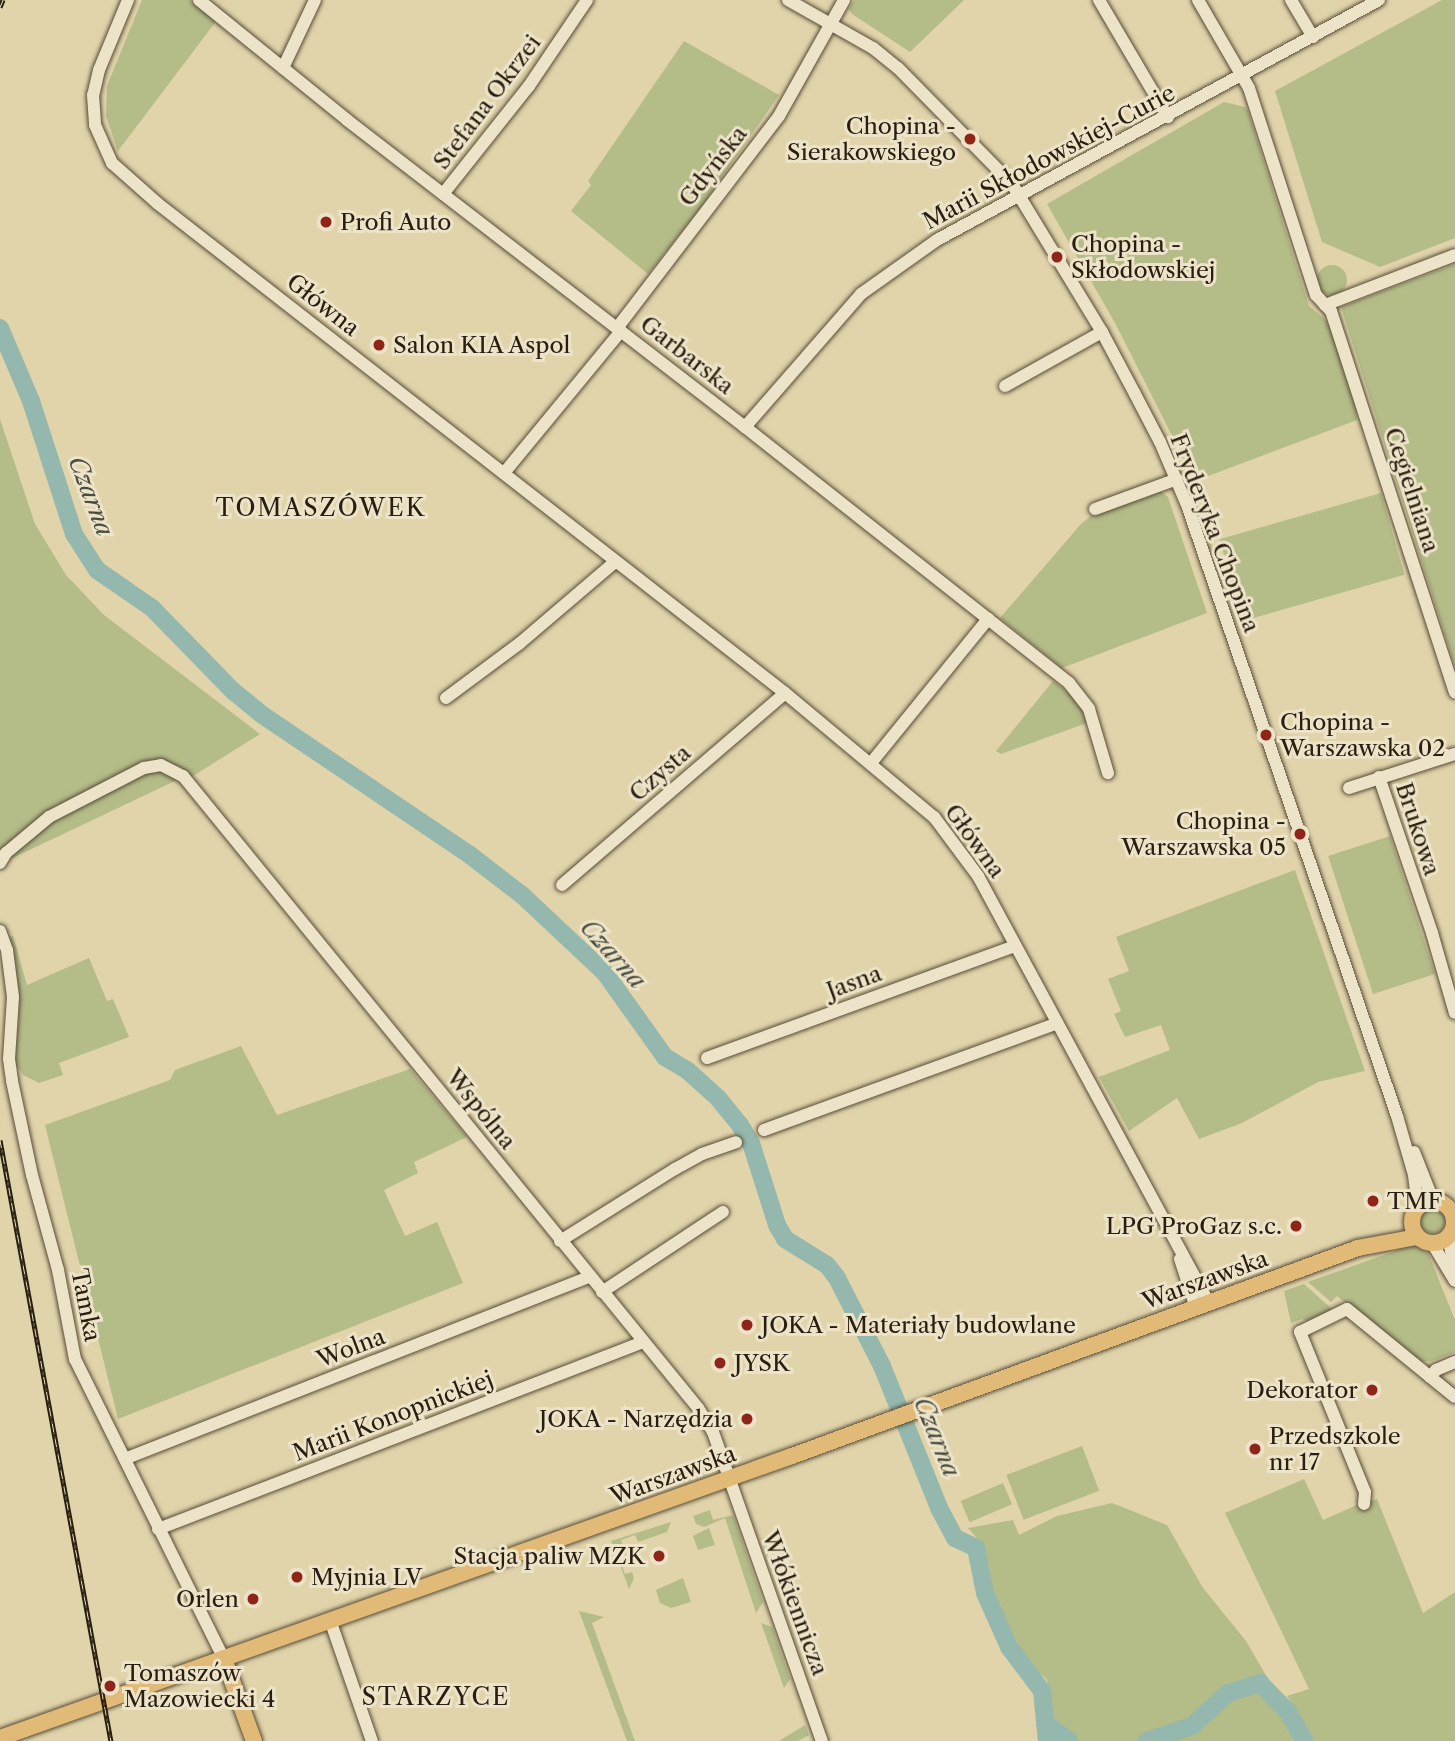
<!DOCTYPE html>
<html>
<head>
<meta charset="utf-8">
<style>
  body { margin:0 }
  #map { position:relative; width:1455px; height:1741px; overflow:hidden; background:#e1d4ab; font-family:"Libre Caslon Text",serif }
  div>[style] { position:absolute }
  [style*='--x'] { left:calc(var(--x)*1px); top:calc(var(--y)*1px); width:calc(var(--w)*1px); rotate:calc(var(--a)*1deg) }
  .green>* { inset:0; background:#b4bc88; transform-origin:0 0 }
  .round { border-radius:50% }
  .river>* { height:18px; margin:-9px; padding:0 9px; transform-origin:9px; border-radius:9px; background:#94b8ad }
  .roads { filter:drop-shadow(0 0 2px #574c37) drop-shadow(0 0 2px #574c37) }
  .minor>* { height:12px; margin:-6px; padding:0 6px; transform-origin:6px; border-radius:6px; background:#ece3c8 }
  .major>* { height:16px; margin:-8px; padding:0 8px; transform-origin:8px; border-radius:8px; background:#e0ba76 }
  .major>.ring { margin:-8px; padding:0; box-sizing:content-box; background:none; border:16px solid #e0ba76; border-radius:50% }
  .rail>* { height:5px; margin-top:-2.5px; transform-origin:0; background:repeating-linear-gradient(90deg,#ece3c8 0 8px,#291e10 0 16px); box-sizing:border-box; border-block:2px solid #291e10 }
  .dots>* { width:19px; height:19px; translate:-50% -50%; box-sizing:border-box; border:4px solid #ece3c8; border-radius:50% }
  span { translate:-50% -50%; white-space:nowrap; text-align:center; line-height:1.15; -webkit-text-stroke:6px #ece3c8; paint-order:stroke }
  .street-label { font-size:23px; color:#291e10 }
  .poi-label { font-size:23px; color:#291e10 }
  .right { translate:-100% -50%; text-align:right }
  .left { translate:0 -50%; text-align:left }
  .water-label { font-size:24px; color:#494c3f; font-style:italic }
  .neighbourhood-label { font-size:24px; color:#291e10; letter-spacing:2px }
</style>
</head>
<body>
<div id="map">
  <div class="green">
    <div style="clip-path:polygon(142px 0,190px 0,217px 20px,118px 151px,106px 116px,107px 86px)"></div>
    <div style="clip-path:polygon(854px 0,964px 0,910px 52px,852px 14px,849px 9px)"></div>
    <div style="clip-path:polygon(1442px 0,1455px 0,1455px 238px,1380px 267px,1322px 242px,1275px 91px)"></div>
    <div style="clip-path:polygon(684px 41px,779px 95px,702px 206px,648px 274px,571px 211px,591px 185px,588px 181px)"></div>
    <div style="clip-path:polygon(1224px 102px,1245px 107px,1248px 111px,1309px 306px,1328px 322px,1356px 403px,1357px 420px,1195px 481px,1115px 323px,1047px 204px)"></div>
    <div style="clip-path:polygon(1455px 264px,1455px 666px,1341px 307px)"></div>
    <div class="round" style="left:1317px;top:265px;width:30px;height:30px"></div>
    <div style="clip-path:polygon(0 419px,35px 524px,66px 575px,104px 615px,260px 734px,193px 776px,177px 780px,0 864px)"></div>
    <div style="clip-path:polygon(1159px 490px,1168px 497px,1207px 613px,1062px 668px,1000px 618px,1081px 524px,1093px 514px)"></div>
    <div style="left:1381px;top:493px;width:85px;height:168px;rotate:74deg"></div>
    <div style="clip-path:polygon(1053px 681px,1079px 701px,1087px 723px,1001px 754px,996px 751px)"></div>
    <div style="left:1390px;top:836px;width:145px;height:65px;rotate:72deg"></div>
    <div style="clip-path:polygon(1295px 870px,1365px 1071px,1318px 1082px,1242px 1123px,1199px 1139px,1177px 1098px,1129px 1131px,1099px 1077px,1170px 1050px,1161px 1025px,1125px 1037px,1114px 1014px,1121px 1011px,1108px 979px,1129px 971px,1116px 937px)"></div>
    <div style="clip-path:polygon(13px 936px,27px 985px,89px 958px,107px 1001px,113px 999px,129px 1037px,59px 1063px,63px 1075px,39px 1083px,23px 1075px,11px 1058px,6px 939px)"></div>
    <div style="clip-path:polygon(241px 1046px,277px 1115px,410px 1069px,467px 1137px,414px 1162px,418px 1173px,384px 1190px,405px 1236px,437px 1222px,463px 1283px,118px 1419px,45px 1125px,170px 1080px,175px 1070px)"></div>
    <div class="round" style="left:1421px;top:1209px;width:24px;height:24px"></div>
    <div style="clip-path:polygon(1412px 1245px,1428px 1253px,1455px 1320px,1455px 1352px,1432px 1361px,1418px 1362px,1337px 1296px,1331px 1302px,1308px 1282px)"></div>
    <div style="clip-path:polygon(1304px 1284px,1332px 1309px,1310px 1322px,1302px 1319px,1291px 1323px,1284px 1291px)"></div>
    <div style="left:1082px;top:1446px;width:48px;height:81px;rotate:69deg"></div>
    <div style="clip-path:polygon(1304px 1479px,1323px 1520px,1359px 1504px,1377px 1499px,1423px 1613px,1455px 1592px,1455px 1741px,1314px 1741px,1287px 1696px,1309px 1689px,1225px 1513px)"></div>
    <div style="left:1003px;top:1483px;width:23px;height:46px;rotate:67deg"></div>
    <div style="clip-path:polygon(1112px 1503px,1167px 1525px,1203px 1588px,1246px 1641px,1304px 1741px,1054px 1741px,1047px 1680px,1027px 1661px,990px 1591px,982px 1544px,968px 1528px,1013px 1520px,1019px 1535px,1057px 1516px)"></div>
    <div style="clip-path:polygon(710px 1510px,713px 1520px,733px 1515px,763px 1602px,756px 1613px,725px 1518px,704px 1527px,696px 1524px,693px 1516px)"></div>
    <div style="clip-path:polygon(671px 1522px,667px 1532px,638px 1542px,635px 1535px,621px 1540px,626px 1556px,619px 1559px,625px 1574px,632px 1572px,634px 1578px,629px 1589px,611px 1541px)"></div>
    <div style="clip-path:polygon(709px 1528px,715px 1545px,698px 1550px,693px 1536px)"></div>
    <div style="clip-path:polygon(683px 1578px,691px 1602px,671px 1608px,660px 1603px,656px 1590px)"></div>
    <div style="clip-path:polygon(579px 1611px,604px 1617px,592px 1623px,635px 1741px,627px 1741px)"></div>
    <div style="clip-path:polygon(761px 1623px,772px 1627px,790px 1679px,784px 1688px)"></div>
    <div style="clip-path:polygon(805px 1725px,809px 1735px,798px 1741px,779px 1741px)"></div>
  </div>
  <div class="river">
    <div style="--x:0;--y:328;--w:79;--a:67"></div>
    <div style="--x:31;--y:401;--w:140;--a:72.1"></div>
    <div style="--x:74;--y:534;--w:43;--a:57.4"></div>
    <div style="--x:97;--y:570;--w:67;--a:34.6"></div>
    <div style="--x:152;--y:608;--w:116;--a:45.7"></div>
    <div style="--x:233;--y:691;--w:36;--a:39"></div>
    <div style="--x:261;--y:714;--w:252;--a:34"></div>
    <div style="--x:470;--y:855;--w:66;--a:37.6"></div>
    <div style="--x:522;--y:895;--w:114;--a:43.2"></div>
    <div style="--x:605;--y:973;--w:103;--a:54.5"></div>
    <div style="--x:665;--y:1057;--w:26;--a:31"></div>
    <div style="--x:687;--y:1070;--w:42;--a:42.1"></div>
    <div style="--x:718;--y:1098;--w:35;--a:51"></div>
    <div style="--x:740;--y:1125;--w:21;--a:59"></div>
    <div style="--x:751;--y:1143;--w:86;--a:72.4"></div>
    <div style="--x:777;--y:1225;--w:16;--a:60"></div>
    <div style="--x:785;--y:1239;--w:49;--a:31.8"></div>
    <div style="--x:827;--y:1265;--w:16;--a:52"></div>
    <div style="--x:837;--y:1278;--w:99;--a:62.9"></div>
    <div style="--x:882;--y:1366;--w:153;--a:68.1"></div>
    <div style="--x:939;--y:1508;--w:34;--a:62"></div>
    <div style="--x:955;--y:1538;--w:23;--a:25"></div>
    <div style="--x:976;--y:1548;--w:46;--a:78.7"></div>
    <div style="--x:985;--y:1593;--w:59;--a:66"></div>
    <div style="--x:1009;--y:1647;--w:55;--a:53.1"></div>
    <div style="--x:1042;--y:1691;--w:50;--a:84.3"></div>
    <div style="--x:1045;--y:1723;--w:30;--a:37"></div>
    <div style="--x:1147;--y:1741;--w:47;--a:-18.4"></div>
    <div style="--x:1192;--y:1726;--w:49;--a:-42.5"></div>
    <div style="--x:1228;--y:1693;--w:34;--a:-17"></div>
    <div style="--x:1260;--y:1683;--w:40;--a:46"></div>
    <div style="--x:1288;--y:1712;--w:34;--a:60"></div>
  </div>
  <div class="roads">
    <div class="minor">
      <div style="--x:128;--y:0;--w:76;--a:112.5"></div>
      <div style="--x:99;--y:70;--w:26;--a:103"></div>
      <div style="--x:93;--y:95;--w:30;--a:86"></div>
      <div style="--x:95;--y:125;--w:42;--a:65.9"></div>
      <div style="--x:112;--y:163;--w:60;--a:41.6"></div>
      <div style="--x:157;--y:203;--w:797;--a:37.96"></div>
      <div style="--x:785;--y:693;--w:194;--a:39.8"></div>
      <div style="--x:934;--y:817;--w:74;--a:53.3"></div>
      <div style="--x:978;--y:876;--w:485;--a:61.6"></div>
      <div style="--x:199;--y:0;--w:191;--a:39"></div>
      <div style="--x:347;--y:120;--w:503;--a:37.65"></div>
      <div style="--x:745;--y:427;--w:413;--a:38.3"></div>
      <div style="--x:1069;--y:683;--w:33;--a:52"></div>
      <div style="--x:1089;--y:709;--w:67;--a:73.5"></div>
      <div style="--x:788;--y:0;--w:98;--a:29.5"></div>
      <div style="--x:873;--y:48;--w:32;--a:39"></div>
      <div style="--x:898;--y:68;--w:163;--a:45.5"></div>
      <div style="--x:1012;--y:184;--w:173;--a:58.7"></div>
      <div style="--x:1102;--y:332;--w:70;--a:62"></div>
      <div style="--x:1135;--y:394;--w:54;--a:62.5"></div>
      <div style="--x:1160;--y:442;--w:69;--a:66.8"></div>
      <div style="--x:1187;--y:505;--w:646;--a:71.03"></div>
      <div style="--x:1397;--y:1116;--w:61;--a:73.9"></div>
      <div style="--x:1414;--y:1175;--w:31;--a:83"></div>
      <div style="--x:1099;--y:0;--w:136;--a:59.5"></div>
      <div style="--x:1198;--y:0;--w:102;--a:59.9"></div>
      <div style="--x:1249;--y:88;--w:218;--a:72.1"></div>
      <div style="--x:1316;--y:295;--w:22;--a:47"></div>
      <div style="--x:1331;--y:311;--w:401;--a:72"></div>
      <div style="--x:1291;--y:0;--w:43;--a:59.3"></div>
      <div style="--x:283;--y:68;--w:75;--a:-64.8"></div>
      <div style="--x:443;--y:194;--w:138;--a:-51.5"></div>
      <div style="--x:529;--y:86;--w:104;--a:-56"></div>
      <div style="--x:1325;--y:305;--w:139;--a:-21"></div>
      <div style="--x:617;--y:328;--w:267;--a:-52.6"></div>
      <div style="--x:779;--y:116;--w:133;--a:-60.7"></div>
      <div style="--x:1005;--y:386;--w:111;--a:-29.1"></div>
      <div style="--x:745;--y:427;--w:176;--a:-48.9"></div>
      <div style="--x:861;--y:294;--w:93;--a:-35.4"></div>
      <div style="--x:937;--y:240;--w:503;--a:-28.5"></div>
      <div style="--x:504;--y:473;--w:184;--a:-50.5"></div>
      <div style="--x:1095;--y:509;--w:87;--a:-20.1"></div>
      <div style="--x:446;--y:698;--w:92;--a:-36.6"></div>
      <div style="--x:520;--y:643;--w:125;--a:-40.5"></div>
      <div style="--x:871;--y:763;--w:186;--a:-50.9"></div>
      <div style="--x:1379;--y:777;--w:165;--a:71.2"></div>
      <div style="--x:1432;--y:933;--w:83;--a:74"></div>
      <div style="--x:1349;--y:788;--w:111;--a:-17.8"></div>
      <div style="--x:0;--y:863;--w:12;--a:-59"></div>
      <div style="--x:6;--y:853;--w:56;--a:-39.9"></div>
      <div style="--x:49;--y:817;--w:107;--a:-27.3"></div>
      <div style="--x:144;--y:768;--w:17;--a:-10"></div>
      <div style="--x:161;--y:765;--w:25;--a:27"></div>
      <div style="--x:183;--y:776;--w:815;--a:50.82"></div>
      <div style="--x:698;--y:1408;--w:28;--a:58"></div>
      <div style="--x:713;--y:1432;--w:328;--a:70.6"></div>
      <div style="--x:562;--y:885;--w:294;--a:-40.7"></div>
      <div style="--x:0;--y:931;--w:20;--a:70"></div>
      <div style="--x:7;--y:950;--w:47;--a:82.7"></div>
      <div style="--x:13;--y:997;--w:62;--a:93.7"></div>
      <div style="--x:9;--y:1059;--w:22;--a:82"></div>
      <div style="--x:12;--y:1081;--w:96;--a:78"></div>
      <div style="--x:32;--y:1175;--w:98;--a:74.7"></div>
      <div style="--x:58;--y:1270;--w:91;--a:79.2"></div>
      <div style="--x:75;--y:1359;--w:335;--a:63.6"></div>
      <div style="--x:707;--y:1058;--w:328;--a:-20"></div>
      <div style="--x:764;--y:1130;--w:311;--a:-20"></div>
      <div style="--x:1414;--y:1152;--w:52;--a:68.4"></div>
      <div style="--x:1448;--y:1237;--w:34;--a:78"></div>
      <div style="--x:560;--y:1241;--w:136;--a:-32.1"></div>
      <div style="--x:675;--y:1169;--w:31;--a:-29"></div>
      <div style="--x:702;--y:1154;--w:36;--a:-19"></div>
      <div style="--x:1432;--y:1243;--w:44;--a:58.8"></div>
      <div style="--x:1180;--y:1259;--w:52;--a:71.9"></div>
      <div style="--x:602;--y:1292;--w:145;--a:-33.5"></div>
      <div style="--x:1430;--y:1377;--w:9;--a:-49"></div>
      <div style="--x:1436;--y:1370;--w:21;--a:-23"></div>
      <div style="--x:127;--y:1458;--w:496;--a:-21.4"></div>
      <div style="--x:1364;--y:1504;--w:12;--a:-85"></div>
      <div style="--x:1365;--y:1492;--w:173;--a:-112.1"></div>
      <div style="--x:1300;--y:1332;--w:52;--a:-26.1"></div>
      <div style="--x:1347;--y:1309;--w:139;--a:39.2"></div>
      <div style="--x:158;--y:1529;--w:520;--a:-21.08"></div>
      <div style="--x:330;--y:1620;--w:128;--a:70.9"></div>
    </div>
    <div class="major">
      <div class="ring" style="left:1412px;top:1201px;width:26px;height:26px"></div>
      <div style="--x:224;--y:1659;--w:87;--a:69.9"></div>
      <div style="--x:0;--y:1738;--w:841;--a:-19.6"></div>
      <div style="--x:792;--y:1456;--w:603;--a:-20.18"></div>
      <div style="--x:1358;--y:1248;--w:60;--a:-10.6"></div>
    </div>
  </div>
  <div class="rail">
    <div style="--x:0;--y:7;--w:8;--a:-67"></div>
    <div style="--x:0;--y:1140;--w:611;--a:79.54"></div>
  </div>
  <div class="dots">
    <div style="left:970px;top:139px;background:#8f2418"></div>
    <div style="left:326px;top:222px;background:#8f2418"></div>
    <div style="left:1057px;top:257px;background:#8f2418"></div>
    <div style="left:379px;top:345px;background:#8f2418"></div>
    <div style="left:1266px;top:735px;background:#8f2418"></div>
    <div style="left:1300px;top:834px;background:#8f2418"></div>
    <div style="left:1373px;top:1201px;background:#8f2418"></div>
    <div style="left:1296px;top:1226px;background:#8f2418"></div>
    <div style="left:747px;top:1325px;background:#8f2418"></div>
    <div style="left:720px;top:1363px;background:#8f2418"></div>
    <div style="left:1372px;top:1390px;background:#8f2418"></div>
    <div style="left:747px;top:1419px;background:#8f2418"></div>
    <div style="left:1255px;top:1449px;background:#8f2418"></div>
    <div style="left:659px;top:1556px;background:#8f2418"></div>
    <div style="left:297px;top:1577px;background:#8f2418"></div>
    <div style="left:253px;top:1599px;background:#8f2418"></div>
    <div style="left:110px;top:1686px;background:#8f2418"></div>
  </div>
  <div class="street-label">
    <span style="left:487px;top:102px;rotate:-53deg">Stefana Okrzei</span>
    <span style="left:1049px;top:157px;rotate:-28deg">Marii Skłodowskiej-Curie</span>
    <span style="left:713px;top:166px;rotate:-52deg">Gdyńska</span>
    <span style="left:323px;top:305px;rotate:38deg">Główna</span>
    <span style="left:687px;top:355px;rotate:38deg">Garbarska</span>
    <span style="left:1412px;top:490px;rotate:72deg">Cegielniana</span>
    <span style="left:1215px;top:533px;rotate:69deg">Fryderyka Chopina</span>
    <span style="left:660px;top:773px;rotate:-41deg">Czysta</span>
    <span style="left:1418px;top:829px;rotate:72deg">Brukowa</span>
    <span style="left:975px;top:841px;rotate:54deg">Główna</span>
    <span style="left:854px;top:982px;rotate:-20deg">Jasna</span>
    <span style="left:481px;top:1109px;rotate:51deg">Wspólna</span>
    <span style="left:1205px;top:1280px;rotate:-20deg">Warszawska</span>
    <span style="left:86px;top:1305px;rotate:79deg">Tamka</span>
    <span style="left:351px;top:1348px;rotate:-21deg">Wolna</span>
    <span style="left:393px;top:1416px;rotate:-21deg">Marii Konopnickiej</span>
    <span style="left:673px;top:1475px;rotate:-20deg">Warszawska</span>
    <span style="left:795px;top:1603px;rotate:70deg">Włókiennicza</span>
  </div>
  <div class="poi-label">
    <span class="right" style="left:956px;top:139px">Chopina -<br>Sierakowskiego</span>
    <span class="left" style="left:340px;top:222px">Profi Auto</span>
    <span class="left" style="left:1071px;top:257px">Chopina -<br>Skłodowskiej</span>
    <span class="left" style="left:393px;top:345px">Salon KIA Aspol</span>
    <span class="left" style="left:1280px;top:735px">Chopina -<br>Warszawska 02</span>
    <span class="right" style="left:1286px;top:834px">Chopina -<br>Warszawska 05</span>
    <span class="left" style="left:1387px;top:1201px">TMF</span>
    <span class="right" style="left:1282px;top:1226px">LPG ProGaz s.c.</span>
    <span class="left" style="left:761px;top:1325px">JOKA - Materiały budowlane</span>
    <span class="left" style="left:734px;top:1363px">JYSK</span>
    <span class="right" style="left:1358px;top:1390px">Dekorator</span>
    <span class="right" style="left:733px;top:1419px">JOKA - Narzędzia</span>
    <span class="left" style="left:1269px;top:1449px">Przedszkole<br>nr 17</span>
    <span class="right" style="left:645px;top:1556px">Stacja paliw MZK</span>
    <span class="left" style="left:311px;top:1577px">Myjnia LV</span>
    <span class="right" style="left:239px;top:1599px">Orlen</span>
    <span class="left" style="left:124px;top:1686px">Tomaszów<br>Mazowiecki 4</span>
  </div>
  <div class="water-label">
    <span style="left:91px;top:496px;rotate:69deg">Czarna</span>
    <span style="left:613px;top:954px;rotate:48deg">Czarna</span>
    <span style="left:937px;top:1437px;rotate:68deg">Czarna</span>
  </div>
  <div class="neighbourhood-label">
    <span style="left:321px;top:508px">TOMASZÓWEK</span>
    <span style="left:436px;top:1697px">STARZYCE</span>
  </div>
</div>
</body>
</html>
